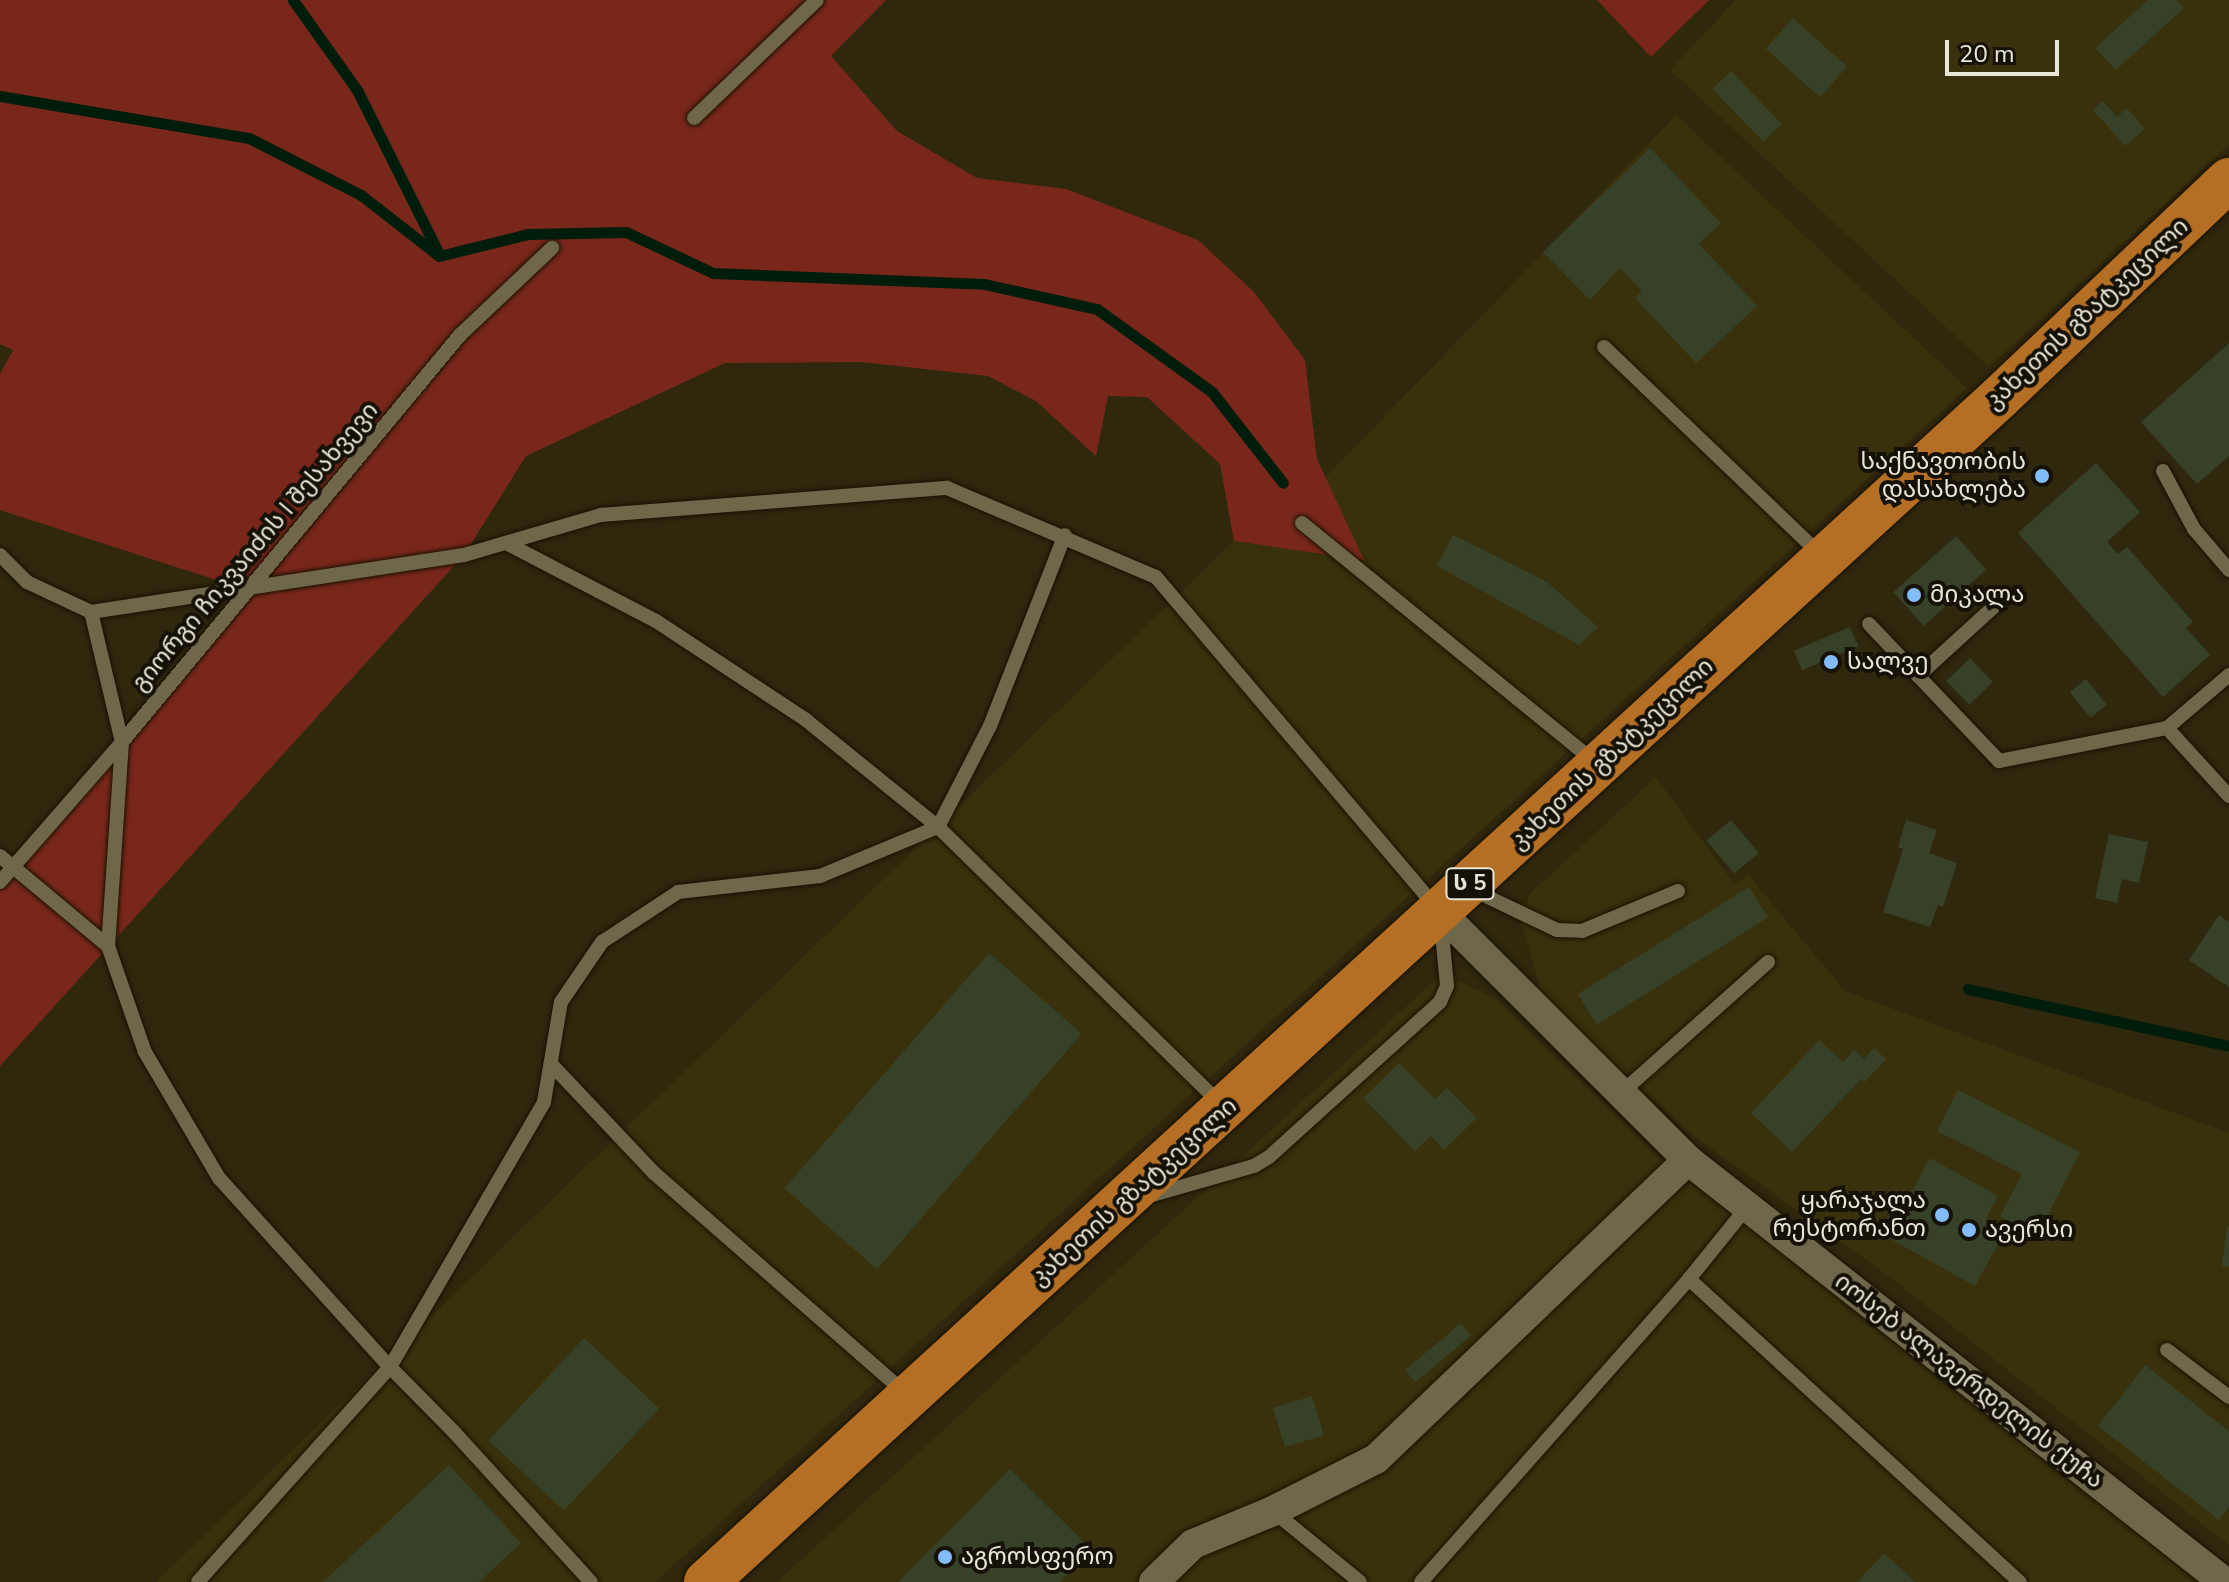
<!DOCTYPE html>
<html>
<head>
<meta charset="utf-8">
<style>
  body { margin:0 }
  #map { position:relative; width:2229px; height:1582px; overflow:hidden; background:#30280d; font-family:"Nunito Sans","Noto Sans Georgian",sans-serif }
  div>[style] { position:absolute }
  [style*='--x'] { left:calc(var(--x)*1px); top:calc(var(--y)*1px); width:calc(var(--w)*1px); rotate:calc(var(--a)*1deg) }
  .built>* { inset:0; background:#39300c }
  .green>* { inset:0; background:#7a271b }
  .stream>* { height:11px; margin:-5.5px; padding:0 5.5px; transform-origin:5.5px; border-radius:5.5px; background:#001d0c }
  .building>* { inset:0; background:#374128; transform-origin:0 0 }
  .roads { filter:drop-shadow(0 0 2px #181100) drop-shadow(0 0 2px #181100) }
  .lane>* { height:14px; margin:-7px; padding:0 7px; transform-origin:7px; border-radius:7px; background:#6f674a }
  .street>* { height:30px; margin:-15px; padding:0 15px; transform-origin:15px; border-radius:15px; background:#6f674a }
  .highway>* { height:44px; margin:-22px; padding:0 22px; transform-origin:22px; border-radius:22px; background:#b46f25 }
  .dots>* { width:22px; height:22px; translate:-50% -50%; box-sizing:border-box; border:4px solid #151107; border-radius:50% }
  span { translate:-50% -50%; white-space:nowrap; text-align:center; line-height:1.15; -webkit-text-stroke:8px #151107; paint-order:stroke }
  .shield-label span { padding:2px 6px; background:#151107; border:2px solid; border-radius:6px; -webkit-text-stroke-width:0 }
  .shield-label { font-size:22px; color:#eae6d6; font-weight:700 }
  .street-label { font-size:24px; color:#eae6d6 }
  .poi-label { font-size:24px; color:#eae6d6 }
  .right { translate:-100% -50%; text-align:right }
  .left { translate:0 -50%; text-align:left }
  .scale { position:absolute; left:1945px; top:40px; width:114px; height:36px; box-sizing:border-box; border:4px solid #eae6d6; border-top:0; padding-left:10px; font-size:24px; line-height:28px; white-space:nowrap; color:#eae6d6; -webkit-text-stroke:6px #151107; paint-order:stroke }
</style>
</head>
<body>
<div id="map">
  <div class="built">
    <div style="clip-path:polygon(1736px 0,2229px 0,2229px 145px,1989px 367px,1670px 70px)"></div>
    <div style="clip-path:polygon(1676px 115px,1967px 388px,655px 1582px,156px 1582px,1234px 541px,1363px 559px,1325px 478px)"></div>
    <div style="clip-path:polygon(1656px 777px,1734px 884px,1748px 875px,1845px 991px,2229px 1133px,2229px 1545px,1890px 1277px,1691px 1134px,1542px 996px,1520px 916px,1530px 894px)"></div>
    <div style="clip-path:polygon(1443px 973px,1496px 999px,1663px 1161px,2204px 1582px,777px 1582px)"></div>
  </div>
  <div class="green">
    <div style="clip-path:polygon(0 0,886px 0,831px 56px,897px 131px,977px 178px,1066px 189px,1198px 240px,1254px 292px,1305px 360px,1317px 459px,1364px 560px,1234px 541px,1220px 464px,1147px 397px,1108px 396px,1096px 456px,1036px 401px,988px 376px,861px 362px,725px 363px,526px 456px,464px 555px,0 1066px,0 882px,247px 590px,0 510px,0 374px,13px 350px,0 344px)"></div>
    <div style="clip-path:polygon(1597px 0,1709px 0,1651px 57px)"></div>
  </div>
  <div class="stream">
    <div style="--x:293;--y:0;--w:110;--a:54.6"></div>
    <div style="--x:357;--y:90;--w:181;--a:63.4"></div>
    <div style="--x:0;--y:96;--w:253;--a:9.6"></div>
    <div style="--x:249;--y:138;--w:126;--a:27"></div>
    <div style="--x:361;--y:195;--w:99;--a:38"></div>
    <div style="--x:439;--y:256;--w:92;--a:-13.9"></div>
    <div style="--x:528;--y:234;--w:98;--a:-1.2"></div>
    <div style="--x:626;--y:232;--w:96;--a:25.2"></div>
    <div style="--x:713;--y:273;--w:271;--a:2.3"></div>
    <div style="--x:984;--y:284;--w:116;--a:12.5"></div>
    <div style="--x:1097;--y:309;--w:142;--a:35.8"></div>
    <div style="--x:1212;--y:392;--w:115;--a:52"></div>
    <div style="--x:1968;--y:989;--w:267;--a:12.3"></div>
  </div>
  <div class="building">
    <div style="clip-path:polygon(2148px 0,2176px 0,2184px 8px,2116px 70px,2095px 48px)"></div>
    <div style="left:1793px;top:18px;width:73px;height:41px;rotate:42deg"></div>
    <div style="left:1731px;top:71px;width:73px;height:26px;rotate:46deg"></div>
    <div style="clip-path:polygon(2103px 101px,2117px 117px,2127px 108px,2145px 129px,2125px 146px,2093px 110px)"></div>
    <div style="clip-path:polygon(1650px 148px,1721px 223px,1699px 244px,1757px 306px,1696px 363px,1635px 298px,1642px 291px,1620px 268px,1590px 300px,1543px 252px)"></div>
    <div style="clip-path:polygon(2229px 343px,2229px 456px,2197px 484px,2141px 422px)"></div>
    <div style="clip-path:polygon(2096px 463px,2140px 512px,2107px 542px,2118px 554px,2127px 547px,2193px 622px,2186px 628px,2210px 655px,2163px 697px,2018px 533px)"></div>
    <div style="clip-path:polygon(1453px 535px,1547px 582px,1598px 627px,1579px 645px,1437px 566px)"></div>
    <div style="left:1956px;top:536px;width:45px;height:84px;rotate:48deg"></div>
    <div style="left:1850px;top:627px;width:21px;height:61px;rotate:67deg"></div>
    <div style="left:1970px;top:658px;width:33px;height:33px;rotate:46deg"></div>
    <div style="left:2086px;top:679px;width:33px;height:21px;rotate:51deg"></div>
    <div style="left:1731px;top:820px;width:43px;height:32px;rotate:50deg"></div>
    <div style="clip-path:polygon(1906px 820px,1937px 830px,1929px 853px,1957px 863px,1943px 907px,1938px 905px,1930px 927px,1883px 912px,1903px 849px,1898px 847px)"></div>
    <div style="clip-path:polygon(2109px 834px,2148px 842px,2139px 883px,2122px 879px,2117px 903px,2095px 898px)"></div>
    <div style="left:1749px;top:887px;width:36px;height:202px;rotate:58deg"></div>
    <div style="clip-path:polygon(2219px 915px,2229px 922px,2229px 987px,2189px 960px)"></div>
    <div style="left:989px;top:953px;width:123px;height:312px;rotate:41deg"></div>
    <div style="clip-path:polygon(1819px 1040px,1843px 1062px,1854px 1050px,1864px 1059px,1874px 1048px,1886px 1059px,1865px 1082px,1861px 1079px,1792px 1152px,1751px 1113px)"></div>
    <div style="clip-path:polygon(1399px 1063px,1435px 1099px,1447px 1088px,1477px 1118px,1444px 1150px,1431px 1136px,1415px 1151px,1363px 1098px)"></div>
    <div style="clip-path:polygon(1958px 1090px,2080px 1152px,2037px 1236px,2000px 1217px,2022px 1174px,1937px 1131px)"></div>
    <div style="clip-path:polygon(1930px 1158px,1998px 1196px,1986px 1218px,2006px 1229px,1975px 1286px,1887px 1237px)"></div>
    <div style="clip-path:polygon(2227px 1227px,2229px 1227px,2229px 1267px,2222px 1266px)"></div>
    <div style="left:1461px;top:1323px;width:16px;height:73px;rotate:50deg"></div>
    <div style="left:584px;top:1338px;width:103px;height:140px;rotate:43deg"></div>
    <div style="clip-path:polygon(2145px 1365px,2229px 1431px,2229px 1507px,2219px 1520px,2098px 1426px)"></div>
    <div style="left:1312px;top:1396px;width:41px;height:41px;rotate:73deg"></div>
    <div style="clip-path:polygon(449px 1465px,521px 1543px,479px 1582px,323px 1582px)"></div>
    <div style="clip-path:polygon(1010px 1469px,1092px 1550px,1060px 1582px,898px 1582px)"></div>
    <div style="clip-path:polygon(1884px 1553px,1915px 1582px,1857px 1582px)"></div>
  </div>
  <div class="roads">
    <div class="lane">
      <div style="--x:694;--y:118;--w:170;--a:-43.8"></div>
      <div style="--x:1604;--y:347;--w:301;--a:43.8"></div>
      <div style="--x:2163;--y:471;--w:66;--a:61.9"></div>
      <div style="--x:2194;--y:529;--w:54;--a:49.5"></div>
      <div style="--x:1302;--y:523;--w:380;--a:39.2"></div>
      <div style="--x:506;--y:543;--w:169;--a:27.5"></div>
      <div style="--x:656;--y:621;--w:180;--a:33.4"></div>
      <div style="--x:806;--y:720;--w:170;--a:39"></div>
      <div style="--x:938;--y:827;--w:397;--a:44.4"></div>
      <div style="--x:0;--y:555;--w:38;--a:45"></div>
      <div style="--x:27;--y:582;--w:71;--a:25.1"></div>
      <div style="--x:91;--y:612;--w:377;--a:-8.7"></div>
      <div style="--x:464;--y:555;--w:143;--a:-16.3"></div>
      <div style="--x:601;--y:515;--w:347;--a:-4.5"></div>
      <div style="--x:947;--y:488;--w:227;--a:23.1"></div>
      <div style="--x:1156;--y:577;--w:439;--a:49.7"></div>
      <div style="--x:1440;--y:912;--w:74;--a:84.6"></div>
      <div style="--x:1447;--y:986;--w:17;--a:114"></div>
      <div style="--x:1440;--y:1002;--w:231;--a:137.8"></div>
      <div style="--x:1269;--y:1157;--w:17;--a:149"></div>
      <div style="--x:1254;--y:1166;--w:109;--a:164.1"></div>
      <div style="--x:91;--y:612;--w:134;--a:76.6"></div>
      <div style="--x:122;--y:742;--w:204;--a:93.9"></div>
      <div style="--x:108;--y:946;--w:112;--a:70.8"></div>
      <div style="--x:145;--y:1052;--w:146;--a:59.6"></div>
      <div style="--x:219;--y:1178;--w:255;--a:47.9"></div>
      <div style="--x:390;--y:1367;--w:288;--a:131.8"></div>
      <div style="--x:1869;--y:624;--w:189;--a:46.5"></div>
      <div style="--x:1999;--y:761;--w:171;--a:-11.1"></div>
      <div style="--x:2167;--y:728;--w:82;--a:-40.5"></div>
      <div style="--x:1918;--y:676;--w:111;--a:-42.4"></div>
      <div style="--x:2167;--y:728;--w:92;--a:47.6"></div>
      <div style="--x:0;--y:856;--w:141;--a:39.8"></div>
      <div style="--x:0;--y:882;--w:186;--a:-48.9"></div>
      <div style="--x:122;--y:742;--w:529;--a:-50.29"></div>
      <div style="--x:460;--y:335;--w:127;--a:-43.4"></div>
      <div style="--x:1471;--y:889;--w:95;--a:25.5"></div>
      <div style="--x:1557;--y:930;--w:25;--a:2"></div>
      <div style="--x:1582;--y:931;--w:104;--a:-22.6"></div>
      <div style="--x:551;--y:1064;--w:150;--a:46.6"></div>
      <div style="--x:654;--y:1173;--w:334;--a:41.2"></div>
      <div style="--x:1621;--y:1093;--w:197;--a:-41.7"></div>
      <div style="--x:1689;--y:1279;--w:449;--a:42.5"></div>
      <div style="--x:2167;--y:1350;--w:78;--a:37.2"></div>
      <div style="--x:1273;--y:1511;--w:112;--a:39.2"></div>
      <div style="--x:591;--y:1582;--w:202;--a:-132.4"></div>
      <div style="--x:455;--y:1433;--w:93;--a:-134.6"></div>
      <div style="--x:390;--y:1367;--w:306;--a:-59.8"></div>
      <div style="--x:544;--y:1102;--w:101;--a:-80.4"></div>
      <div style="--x:561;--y:1002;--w:73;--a:-55.7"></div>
      <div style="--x:602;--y:942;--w:91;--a:-33.3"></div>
      <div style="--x:678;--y:892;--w:143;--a:-6.4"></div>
      <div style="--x:820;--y:876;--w:128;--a:-22.6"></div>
      <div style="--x:938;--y:827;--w:114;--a:-62.8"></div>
      <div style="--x:990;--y:726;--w:205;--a:-68.6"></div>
      <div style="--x:1421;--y:1582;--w:405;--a:-48.5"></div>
      <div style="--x:1689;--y:1279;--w:94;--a:-51.1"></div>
    </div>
    <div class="street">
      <div style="--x:1440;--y:912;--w:351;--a:45"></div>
      <div style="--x:1688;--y:1160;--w:682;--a:38.21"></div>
      <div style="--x:1154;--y:1582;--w:54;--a:-44.3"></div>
      <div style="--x:1193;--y:1544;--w:87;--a:-22.4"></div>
      <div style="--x:1273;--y:1511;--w:115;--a:-26.8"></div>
      <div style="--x:1376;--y:1459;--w:432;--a:-43.8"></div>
    </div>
    <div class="highway">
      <div style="--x:706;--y:1582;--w:1753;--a:-42.48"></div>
      <div style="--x:1999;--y:398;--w:317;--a:-43.5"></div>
    </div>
  </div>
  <div class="dots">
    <div style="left:2042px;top:476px;background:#83bcfb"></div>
    <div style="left:1914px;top:595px;background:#83bcfb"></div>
    <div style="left:1831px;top:662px;background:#83bcfb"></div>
    <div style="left:1942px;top:1215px;background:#83bcfb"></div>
    <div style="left:1969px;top:1230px;background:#83bcfb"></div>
    <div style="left:945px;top:1557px;background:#83bcfb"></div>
  </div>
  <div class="shield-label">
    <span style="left:1470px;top:884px">ს 5</span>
  </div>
  <div class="street-label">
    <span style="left:2087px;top:314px;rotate:-43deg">კახეთის გზატკეცილი</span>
    <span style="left:255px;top:547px;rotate:-50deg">გიორგი ჩიკვაიძის I შესახვევი</span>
    <span style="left:1612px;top:754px;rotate:-43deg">კახეთის გზატკეცილი</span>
    <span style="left:1134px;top:1192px;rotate:-42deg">კახეთის გზატკეცილი</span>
    <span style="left:1969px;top:1381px;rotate:38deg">იოსებ ალავერდელის ქუჩა</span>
  </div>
  <div class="poi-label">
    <span class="right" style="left:2026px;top:476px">საქნავთობის<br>დასახლება</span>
    <span class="left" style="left:1930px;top:595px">მიკალა</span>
    <span class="left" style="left:1847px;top:662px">სალვე</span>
    <span class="right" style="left:1926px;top:1215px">ყარაჯალა<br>რესტორანთ</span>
    <span class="left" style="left:1985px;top:1230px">ავერსი</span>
    <span class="left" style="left:961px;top:1557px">აგროსფერო</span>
  </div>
  <div class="scale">20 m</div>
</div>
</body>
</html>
